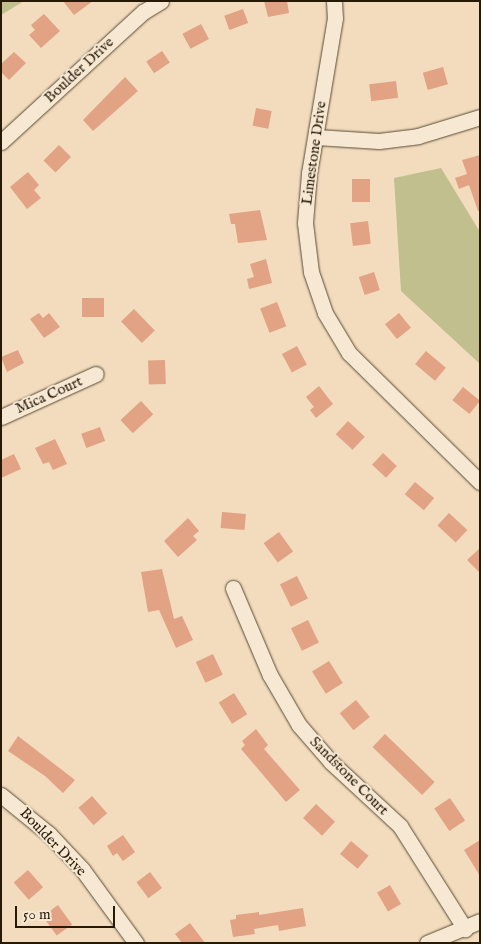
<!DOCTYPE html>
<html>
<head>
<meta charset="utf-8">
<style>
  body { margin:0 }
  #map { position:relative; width:481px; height:944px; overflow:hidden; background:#f2dcbd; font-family:"IM FELL English",serif }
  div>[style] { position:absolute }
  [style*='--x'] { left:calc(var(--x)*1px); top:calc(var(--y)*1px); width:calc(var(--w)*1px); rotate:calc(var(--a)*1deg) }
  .green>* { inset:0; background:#c0bf8d }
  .building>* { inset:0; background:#e2a284; transform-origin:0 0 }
  .roads { filter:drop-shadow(0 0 1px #594a33) drop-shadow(0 0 1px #594a33) }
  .street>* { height:15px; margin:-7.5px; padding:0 7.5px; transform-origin:7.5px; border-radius:7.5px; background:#f7e8d4 }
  span { translate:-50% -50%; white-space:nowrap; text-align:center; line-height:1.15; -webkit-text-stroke:4px #f7e8d4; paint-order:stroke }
  .street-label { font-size:15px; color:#261905 }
  .frame { position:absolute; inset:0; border:2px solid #261905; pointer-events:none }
  .scale { position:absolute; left:15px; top:906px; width:100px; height:22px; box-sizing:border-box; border:2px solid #261905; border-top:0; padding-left:6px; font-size:15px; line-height:18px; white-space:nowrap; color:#261905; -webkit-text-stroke:4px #f7e8d4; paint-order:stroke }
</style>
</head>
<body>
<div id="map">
  <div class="green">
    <div style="clip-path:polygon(1px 1px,24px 1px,1px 15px)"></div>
    <div style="clip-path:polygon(441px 168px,480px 232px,480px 364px,401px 291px,394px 178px)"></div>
  </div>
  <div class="building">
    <div style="clip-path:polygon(63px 1px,93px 1px,74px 15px)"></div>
    <div style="clip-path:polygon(264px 1px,287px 1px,289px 13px,268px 17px)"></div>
    <div style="left:243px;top:9px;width:15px;height:20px;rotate:70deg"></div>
    <div style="clip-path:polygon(44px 14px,60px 31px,41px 48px,29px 35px,35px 30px,31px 25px)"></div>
    <div style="left:201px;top:24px;width:17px;height:21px;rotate:62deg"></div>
    <div style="left:162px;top:51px;width:14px;height:19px;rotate:56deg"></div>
    <div style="clip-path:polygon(14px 52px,26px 63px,9px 80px,1px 72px,1px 64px)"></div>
    <div style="left:443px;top:67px;width:18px;height:21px;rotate:74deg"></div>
    <div style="clip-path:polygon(125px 77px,138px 91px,93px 131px,83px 120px)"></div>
    <div style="left:396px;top:81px;width:17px;height:27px;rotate:83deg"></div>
    <div style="left:256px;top:108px;width:16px;height:18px;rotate:11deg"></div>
    <div style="left:59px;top:145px;width:17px;height:22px;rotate:45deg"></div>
    <div style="clip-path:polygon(480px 155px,480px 211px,478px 211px,469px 185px,459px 189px,455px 178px,467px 174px,462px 160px)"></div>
    <div style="clip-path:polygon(28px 172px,39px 185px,34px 190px,41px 198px,27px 209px,10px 187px)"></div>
    <div style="left:352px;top:179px;width:18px;height:23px"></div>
    <div style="clip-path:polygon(260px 210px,267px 240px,238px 243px,235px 224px,231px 224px,229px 214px)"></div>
    <div style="left:368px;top:221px;width:23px;height:18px;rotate:83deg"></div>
    <div style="clip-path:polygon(266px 259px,272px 283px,249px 289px,247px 279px,254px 277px,250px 264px)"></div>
    <div style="left:374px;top:272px;width:19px;height:16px;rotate:72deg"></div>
    <div style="left:82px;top:298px;width:22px;height:19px"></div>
    <div style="left:277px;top:302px;width:26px;height:18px;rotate:69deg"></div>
    <div style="left:134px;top:309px;width:30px;height:18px;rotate:46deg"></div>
    <div style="clip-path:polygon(39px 313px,43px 318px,49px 313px,60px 327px,44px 338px,30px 319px)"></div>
    <div style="left:399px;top:313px;width:19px;height:18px;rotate:51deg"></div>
    <div style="left:297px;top:346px;width:21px;height:17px;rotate:62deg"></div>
    <div style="clip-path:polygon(18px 350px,24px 363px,7px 372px,1px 357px)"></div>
    <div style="left:426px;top:351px;width:26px;height:17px;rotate:40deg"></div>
    <div style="left:165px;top:360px;width:24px;height:17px;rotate:88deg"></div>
    <div style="clip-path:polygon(319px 386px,333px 404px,316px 418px,310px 410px,314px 407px,306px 397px)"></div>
    <div style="left:463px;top:387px;width:22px;height:17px;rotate:39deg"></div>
    <div style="left:141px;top:401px;width:18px;height:28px;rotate:47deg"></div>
    <div style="left:348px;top:421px;width:23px;height:18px;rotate:43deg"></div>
    <div style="left:100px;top:427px;width:15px;height:20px;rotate:70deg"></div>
    <div style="clip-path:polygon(55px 439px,67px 464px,53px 470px,49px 462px,43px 464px,35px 448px)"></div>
    <div style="left:383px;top:453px;width:19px;height:16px;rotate:43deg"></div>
    <div style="clip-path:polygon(14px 454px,21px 469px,1px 478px,1px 460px)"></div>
    <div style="left:415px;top:482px;width:25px;height:16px;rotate:40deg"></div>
    <div style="left:222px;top:512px;width:24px;height:16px;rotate:5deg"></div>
    <div style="left:449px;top:513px;width:25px;height:17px;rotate:43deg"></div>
    <div style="clip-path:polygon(188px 518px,199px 531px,193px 536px,197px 540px,178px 557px,164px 541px)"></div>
    <div style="left:279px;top:532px;width:24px;height:19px;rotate:54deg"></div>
    <div style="clip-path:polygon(480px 548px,480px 573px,467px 560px)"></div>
    <div style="clip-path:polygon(162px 569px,174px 619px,182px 616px,193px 640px,176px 648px,159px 610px,148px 612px,141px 572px)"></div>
    <div style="left:297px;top:576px;width:25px;height:19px;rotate:64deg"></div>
    <div style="left:308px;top:620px;width:25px;height:19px;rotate:64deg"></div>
    <div style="left:213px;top:654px;width:23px;height:19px;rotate:65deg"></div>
    <div style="left:329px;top:661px;width:26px;height:20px;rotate:58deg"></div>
    <div style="left:234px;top:693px;width:25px;height:18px;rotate:58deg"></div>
    <div style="left:356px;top:700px;width:22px;height:21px;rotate:51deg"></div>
    <div style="clip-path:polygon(256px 729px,268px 745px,264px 749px,300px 790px,286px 802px,241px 749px,245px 745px,242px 741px)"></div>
    <div style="left:385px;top:734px;width:69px;height:18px;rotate:44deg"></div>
    <div style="clip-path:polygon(18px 736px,75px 780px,63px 793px,45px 776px,8px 751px)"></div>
    <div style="left:92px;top:796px;width:23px;height:18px;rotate:49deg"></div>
    <div style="left:450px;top:798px;width:27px;height:19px;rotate:56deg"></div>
    <div style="left:316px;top:804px;width:26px;height:19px;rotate:43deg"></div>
    <div style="clip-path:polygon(123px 835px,135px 852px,123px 861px,117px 853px,113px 856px,107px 846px)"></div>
    <div style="clip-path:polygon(480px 840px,480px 876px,464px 850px)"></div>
    <div style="left:351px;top:841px;width:23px;height:17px;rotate:40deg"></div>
    <div style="left:28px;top:870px;width:23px;height:19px;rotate:49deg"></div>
    <div style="left:150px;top:872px;width:20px;height:17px;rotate:53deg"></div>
    <div style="left:390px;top:885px;width:22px;height:15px;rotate:60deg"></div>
    <div style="left:58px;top:905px;width:24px;height:19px;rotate:54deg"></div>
    <div style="clip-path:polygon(303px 908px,306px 926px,279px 931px,278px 925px,254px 929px,255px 934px,233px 937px,230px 920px,236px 919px,236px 915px,259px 912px,259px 915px)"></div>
    <div style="clip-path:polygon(190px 923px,205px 943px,182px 943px,175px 934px)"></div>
  </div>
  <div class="roads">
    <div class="street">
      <div style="--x:334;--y:1;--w:17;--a:87"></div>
      <div style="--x:335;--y:18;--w:157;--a:99.5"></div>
      <div style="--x:309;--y:173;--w:50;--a:94.6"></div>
      <div style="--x:305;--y:223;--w:49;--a:83"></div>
      <div style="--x:311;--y:272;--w:43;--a:71.1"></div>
      <div style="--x:325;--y:313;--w:47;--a:59"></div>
      <div style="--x:349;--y:353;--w:184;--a:44.6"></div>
      <div style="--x:316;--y:137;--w:63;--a:3.6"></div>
      <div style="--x:379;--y:141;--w:39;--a:-7"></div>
      <div style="--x:418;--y:136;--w:65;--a:-17"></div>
      <div style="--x:1;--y:142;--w:193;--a:-42.5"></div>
      <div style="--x:143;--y:12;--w:21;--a:-31"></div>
      <div style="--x:1;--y:417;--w:104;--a:-24.4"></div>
      <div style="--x:233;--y:588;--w:95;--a:67"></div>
      <div style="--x:270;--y:675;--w:58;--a:59.9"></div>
      <div style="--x:299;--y:725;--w:49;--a:49.1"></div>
      <div style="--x:331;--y:762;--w:94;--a:42.8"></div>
      <div style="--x:400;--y:826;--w:122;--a:57.7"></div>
      <div style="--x:1;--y:795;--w:62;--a:39.1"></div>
      <div style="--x:49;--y:834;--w:48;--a:46.7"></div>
      <div style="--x:82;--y:869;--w:92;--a:53.9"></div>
      <div style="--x:427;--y:943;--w:57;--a:-22.5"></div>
    </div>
  </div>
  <div class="street-label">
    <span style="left:79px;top:70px;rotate:-43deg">Boulder Drive</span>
    <span style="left:314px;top:153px;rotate:-82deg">Limestone Drive</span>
    <span style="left:49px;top:395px;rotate:-24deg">Mica Court</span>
    <span style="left:349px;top:776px;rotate:45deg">Sandstone Court</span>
    <span style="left:53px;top:842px;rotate:46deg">Boulder Drive</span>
  </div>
  <div class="frame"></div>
  <div class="scale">50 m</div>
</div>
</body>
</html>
